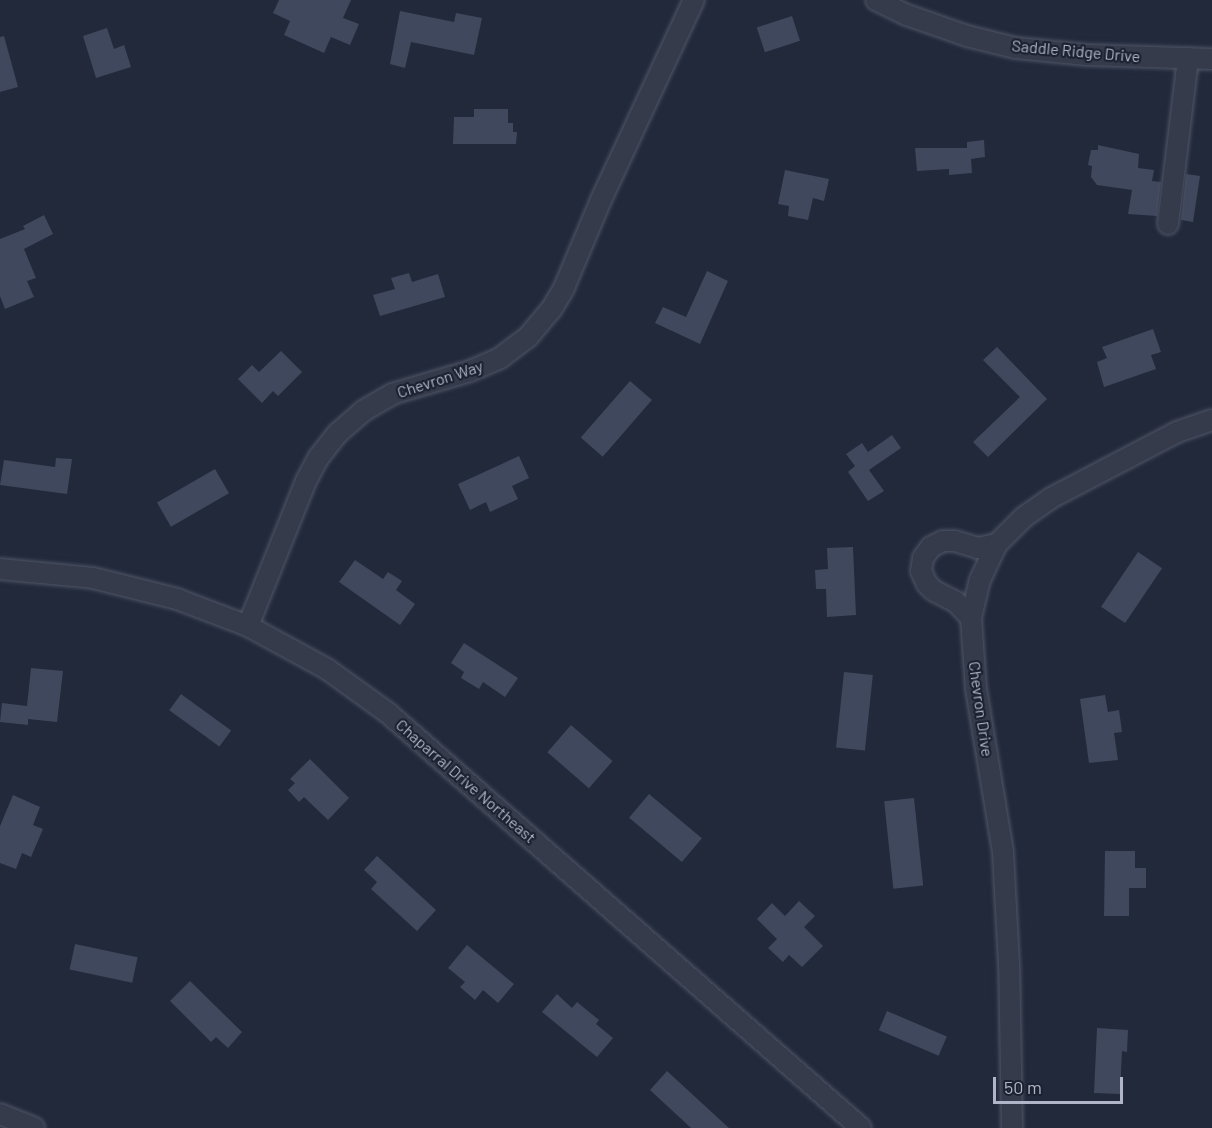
<!DOCTYPE html>
<html>
<head>
<meta charset="utf-8">
<style>
  body { margin:0 }
  #map { position:relative; width:1212px; height:1128px; overflow:hidden; background:#21293b; font-family:Barlow,sans-serif }
  div>[style] { position:absolute }
  [style*='--x'] { left:calc(var(--x)*1px); top:calc(var(--y)*1px); width:calc(var(--w)*1px); rotate:calc(var(--a)*1deg) }
  .building>* { inset:0; background:#40485d; transform-origin:0 0 }
  .roads { filter:drop-shadow(0 0 2px #505666) drop-shadow(0 0 2px #505666) }
  .street>* { height:20px; margin:-10px; padding:0 10px; transform-origin:10px; border-radius:10px; background:#353b4b }
  span { translate:-50% -50%; white-space:nowrap; text-align:center; line-height:1.15; -webkit-text-stroke:4.5px #1b2130; paint-order:stroke }
  .street-label { font-size:16px; color:#b0b6c7 }
  .scale { position:absolute; left:993px; top:1077px; width:130px; height:27px; box-sizing:border-box; border:3px solid #b0b6c7; border-top:0; padding-left:8px; font-size:18px; line-height:21px; white-space:nowrap; color:#b0b6c7; -webkit-text-stroke:4px #1b2130; paint-order:stroke }
</style>
</head>
<body>
<div id="map">
  <div class="building">
    <div style="clip-path:polygon(279px 0,351px 0,343px 18px,359px 24px,350px 45px,331px 37px,324px 53px,284px 35px,290px 21px,273px 13px)"></div>
    <div style="clip-path:polygon(400px 11px,454px 22px,456px 13px,482px 18px,474px 55px,411px 42px,405px 68px,390px 64px)"></div>
    <div style="left:792px;top:16px;width:26px;height:37px;rotate:72deg"></div>
    <div style="clip-path:polygon(107px 28px,114px 49px,124px 45px,131px 67px,96px 78px,83px 36px)"></div>
    <div style="clip-path:polygon(4px 36px,18px 87px,0 92px,0 37px)"></div>
    <div style="clip-path:polygon(474px 109px,508px 109px,508px 123px,513px 123px,513px 132px,517px 132px,516px 144px,453px 144px,454px 117px,474px 117px)"></div>
    <div style="clip-path:polygon(984px 140px,985px 157px,971px 159px,972px 173px,949px 175px,949px 169px,917px 171px,915px 148px,967px 148px,967px 142px)"></div>
    <div style="clip-path:polygon(1098px 145px,1139px 154px,1138px 168px,1154px 170px,1152px 181px,1161px 182px,1157px 216px,1128px 214px,1132px 190px,1097px 185px,1091px 177px,1092px 166px,1088px 165px,1091px 150px,1098px 150px)"></div>
    <div style="clip-path:polygon(785px 170px,829px 179px,824px 201px,813px 198px,808px 220px,788px 216px,789px 206px,778px 204px)"></div>
    <div style="clip-path:polygon(1186px 174px,1200px 176px,1193px 222px,1181px 220px)"></div>
    <div style="clip-path:polygon(44px 215px,53px 234px,24px 249px,36px 278px,27px 281px,34px 297px,5px 309px,0 296px,0 239px,25px 229px,23px 226px)"></div>
    <div style="clip-path:polygon(707px 271px,728px 281px,700px 344px,655px 323px,663px 307px,686px 317px)"></div>
    <div style="clip-path:polygon(409px 273px,412px 282px,438px 274px,445px 297px,380px 316px,373px 295px,395px 289px,391px 278px)"></div>
    <div style="clip-path:polygon(1153px 329px,1161px 352px,1151px 355px,1156px 369px,1104px 387px,1097px 362px,1107px 358px,1102px 347px)"></div>
    <div style="clip-path:polygon(997px 347px,1047px 399px,988px 457px,973px 442px,1020px 397px,983px 360px)"></div>
    <div style="clip-path:polygon(281px 351px,302px 372px,278px 396px,273px 391px,262px 403px,238px 379px,252px 365px,259px 372px)"></div>
    <div style="left:630px;top:381px;width:29px;height:75px;rotate:41deg"></div>
    <div style="clip-path:polygon(892px 435px,901px 448px,869px 470px,884px 491px,868px 501px,848px 472px,855px 466px,846px 454px,862px 443px,868px 452px)"></div>
    <div style="clip-path:polygon(519px 456px,529px 478px,512px 486px,518px 499px,490px 512px,486px 502px,470px 510px,458px 484px)"></div>
    <div style="clip-path:polygon(56px 458px,72px 459px,67px 494px,0 485px,4px 460px,55px 467px)"></div>
    <div style="left:215px;top:469px;width:28px;height:67px;rotate:60deg"></div>
    <div style="clip-path:polygon(853px 547px,856px 615px,827px 617px,826px 589px,816px 589px,815px 570px,828px 569px,827px 548px)"></div>
    <div style="left:1138px;top:552px;width:29px;height:66px;rotate:34deg"></div>
    <div style="clip-path:polygon(355px 560px,383px 579px,388px 572px,402px 581px,396px 590px,415px 604px,400px 625px,339px 582px)"></div>
    <div style="clip-path:polygon(464px 643px,518px 678px,505px 697px,483px 682px,479px 689px,461px 678px,464px 672px,451px 663px)"></div>
    <div style="clip-path:polygon(31px 668px,63px 671px,57px 722px,28px 719px,28px 725px,0 722px,2px 703px,27px 706px)"></div>
    <div style="left:844px;top:672px;width:29px;height:76px;rotate:6deg"></div>
    <div style="left:181px;top:694px;width:62px;height:20px;rotate:36deg"></div>
    <div style="clip-path:polygon(1105px 695px,1108px 712px,1119px 710px,1122px 732px,1114px 733px,1118px 760px,1089px 763px,1080px 699px)"></div>
    <div style="left:571px;top:725px;width:55px;height:36px;rotate:41deg"></div>
    <div style="clip-path:polygon(310px 759px,349px 798px,328px 820px,304px 797px,299px 802px,288px 790px,295px 783px,290px 779px)"></div>
    <div style="left:649px;top:794px;width:69px;height:31px;rotate:40deg"></div>
    <div style="clip-path:polygon(13px 795px,40px 807px,33px 825px,43px 829px,31px 857px,22px 853px,16px 869px,0 863px,0 826px)"></div>
    <div style="left:914px;top:798px;width:88px;height:30px;rotate:84deg"></div>
    <div style="clip-path:polygon(1105px 851px,1135px 851px,1135px 868px,1146px 868px,1146px 888px,1129px 888px,1129px 916px,1104px 916px)"></div>
    <div style="clip-path:polygon(377px 856px,436px 910px,417px 931px,371px 889px,377px 882px,364px 870px)"></div>
    <div style="clip-path:polygon(799px 901px,815px 916px,804px 927px,823px 946px,802px 967px,789px 955px,783px 962px,768px 948px,777px 939px,757px 919px,772px 903px,785px 916px)"></div>
    <div style="left:75px;top:944px;width:64px;height:26px;rotate:12deg"></div>
    <div style="clip-path:polygon(467px 945px,514px 984px,498px 1003px,483px 990px,475px 1000px,460px 987px,465px 982px,448px 968px)"></div>
    <div style="clip-path:polygon(190px 981px,242px 1032px,228px 1048px,216px 1037px,211px 1042px,170px 1001px)"></div>
    <div style="clip-path:polygon(557px 994px,572px 1008px,577px 1002px,599px 1020px,596px 1024px,613px 1038px,597px 1057px,542px 1012px)"></div>
    <div style="left:887px;top:1011px;width:65px;height:21px;rotate:23deg"></div>
    <div style="clip-path:polygon(1097px 1028px,1128px 1030px,1127px 1052px,1122px 1051px,1120px 1094px,1094px 1093px)"></div>
    <div style="clip-path:polygon(667px 1071px,729px 1128px,691px 1128px,650px 1090px)"></div>
  </div>
  <div class="roads">
    <div class="street">
      <div style="--x:876;--y:0;--w:34;--a:26"></div>
      <div style="--x:907;--y:15;--w:64;--a:19.3"></div>
      <div style="--x:967;--y:36;--w:50;--a:13.8"></div>
      <div style="--x:1016;--y:48;--w:71;--a:5.6"></div>
      <div style="--x:1087;--y:55;--w:125;--a:1.8"></div>
      <div style="--x:1168;--y:224;--w:167;--a:-83.1"></div>
      <div style="--x:0;--y:569;--w:93;--a:5.5"></div>
      <div style="--x:93;--y:578;--w:87;--a:14"></div>
      <div style="--x:177;--y:599;--w:76;--a:20.8"></div>
      <div style="--x:248;--y:626;--w:90;--a:28.6"></div>
      <div style="--x:327;--y:669;--w:75;--a:35.8"></div>
      <div style="--x:388;--y:713;--w:629;--a:41.26"></div>
      <div style="--x:971;--y:618;--w:22;--a:-133"></div>
      <div style="--x:956;--y:602;--w:25;--a:-153"></div>
      <div style="--x:934;--y:591;--w:10;--a:-135"></div>
      <div style="--x:927;--y:584;--w:14;--a:-115"></div>
      <div style="--x:921;--y:571;--w:13;--a:-81"></div>
      <div style="--x:923;--y:558;--w:14;--a:-54"></div>
      <div style="--x:931;--y:547;--w:13;--a:-27"></div>
      <div style="--x:943;--y:541;--w:12;--a:0"></div>
      <div style="--x:955;--y:541;--w:24;--a:17"></div>
      <div style="--x:978;--y:548;--w:19;--a:-12"></div>
      <div style="--x:248;--y:626;--w:156;--a:-68.2"></div>
      <div style="--x:306;--y:481;--w:27;--a:-62"></div>
      <div style="--x:319;--y:457;--w:31;--a:-52"></div>
      <div style="--x:338;--y:433;--w:33;--a:-41"></div>
      <div style="--x:363;--y:411;--w:34;--a:-30"></div>
      <div style="--x:392;--y:394;--w:81;--a:-16.4"></div>
      <div style="--x:470;--y:371;--w:33;--a:-23"></div>
      <div style="--x:500;--y:358;--w:35;--a:-37"></div>
      <div style="--x:528;--y:337;--w:35;--a:-50"></div>
      <div style="--x:551;--y:310;--w:26;--a:-59"></div>
      <div style="--x:564;--y:288;--w:95;--a:-67.2"></div>
      <div style="--x:601;--y:200;--w:221;--a:-65.1"></div>
      <div style="--x:0;--y:1114;--w:37;--a:22"></div>
      <div style="--x:1012;--y:1128;--w:164;--a:-91"></div>
      <div style="--x:1009;--y:964;--w:112;--a:-93.1"></div>
      <div style="--x:1003;--y:852;--w:165;--a:-99.4"></div>
      <div style="--x:976;--y:689;--w:71;--a:-94"></div>
      <div style="--x:971;--y:618;--w:39;--a:-77"></div>
      <div style="--x:980;--y:580;--w:40;--a:-65"></div>
      <div style="--x:997;--y:544;--w:38;--a:-45"></div>
      <div style="--x:1024;--y:517;--w:33;--a:-35"></div>
      <div style="--x:1051;--y:498;--w:142;--a:-27.6"></div>
      <div style="--x:1177;--y:432;--w:37;--a:-19"></div>
    </div>
  </div>
  <div class="street-label">
    <span style="left:1076px;top:51px;rotate:5deg">Saddle Ridge Drive</span>
    <span style="left:440px;top:379px;rotate:-18deg">Chevron Way</span>
    <span style="left:981px;top:709px;rotate:82deg">Chevron Drive</span>
    <span style="left:466px;top:781px;rotate:41deg">Chaparral Drive Northeast</span>
  </div>
  <div class="scale">50 m</div>
</div>
</body>
</html>
